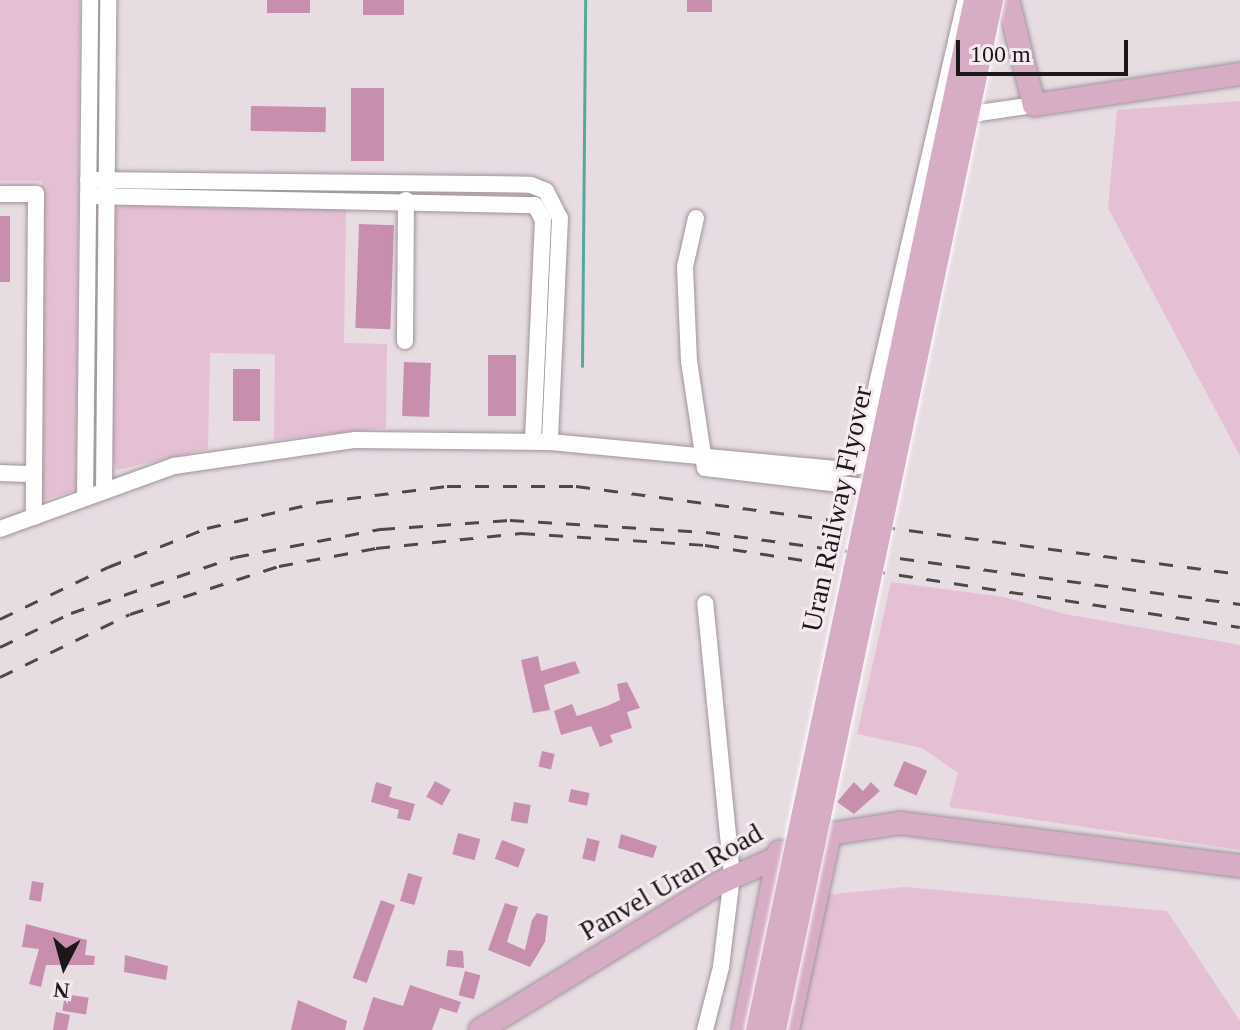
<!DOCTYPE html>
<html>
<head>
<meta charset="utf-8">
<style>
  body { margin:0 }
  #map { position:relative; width:1240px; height:1030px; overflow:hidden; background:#e8dce3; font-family:"Times New Roman",serif }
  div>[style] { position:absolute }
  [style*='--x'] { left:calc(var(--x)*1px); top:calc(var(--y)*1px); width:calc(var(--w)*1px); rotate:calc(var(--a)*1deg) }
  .green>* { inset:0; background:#e5c0d4 }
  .stream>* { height:3px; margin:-1.5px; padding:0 1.5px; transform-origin:1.5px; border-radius:1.5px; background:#57a89a }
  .building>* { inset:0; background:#c88eae; transform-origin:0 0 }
  .roads { filter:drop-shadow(0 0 2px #9f949a) drop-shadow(0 0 2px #9f949a) }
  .minor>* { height:16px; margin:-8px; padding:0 8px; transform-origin:8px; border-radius:8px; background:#fff }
  .major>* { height:22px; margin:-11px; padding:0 11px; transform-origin:11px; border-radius:11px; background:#d7acc5 }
  .rail>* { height:3px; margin-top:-1.5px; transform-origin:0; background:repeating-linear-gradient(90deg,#4e484b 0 14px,transparent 0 28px) }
  .bridges { filter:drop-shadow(0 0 2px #fff) drop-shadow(0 0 2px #fff) }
  .major-bridge>* { height:22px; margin:-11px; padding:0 11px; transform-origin:11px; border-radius:11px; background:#d7acc5 }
  span { translate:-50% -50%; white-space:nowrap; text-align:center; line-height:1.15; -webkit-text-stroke:6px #f6e9f0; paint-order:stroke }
  .street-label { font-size:28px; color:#1c181a }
  .north { position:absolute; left:24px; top:926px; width:80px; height:80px; -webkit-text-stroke:6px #f6e9f0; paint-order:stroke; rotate:186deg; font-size:22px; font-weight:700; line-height:32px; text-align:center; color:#1c181a }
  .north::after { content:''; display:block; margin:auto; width:28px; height:36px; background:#1c181a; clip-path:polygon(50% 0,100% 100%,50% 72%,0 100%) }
  .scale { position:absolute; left:956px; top:40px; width:172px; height:36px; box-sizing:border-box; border:4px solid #1c181a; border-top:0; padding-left:10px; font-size:24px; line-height:28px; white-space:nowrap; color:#1c181a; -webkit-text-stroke:6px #f6e9f0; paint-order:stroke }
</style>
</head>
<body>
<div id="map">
  <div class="green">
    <div style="clip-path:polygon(0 0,80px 0,76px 490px,40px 501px,42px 181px,0 181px)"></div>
    <div style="clip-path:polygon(1240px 101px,1240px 456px,1108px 208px,1117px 110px)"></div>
    <div style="clip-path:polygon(124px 203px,346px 206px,344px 343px,387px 344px,386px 428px,274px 440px,275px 354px,210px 353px,208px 449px,117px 470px,111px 452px,113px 212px)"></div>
    <div style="clip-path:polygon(891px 582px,1004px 597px,1065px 614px,1240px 645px,1240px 850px,949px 807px,958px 773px,922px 748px,857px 734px)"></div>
    <div style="clip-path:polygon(905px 887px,1167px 911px,1240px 1021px,1240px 1030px,795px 1030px,824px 895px)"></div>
  </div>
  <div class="stream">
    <div style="--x:582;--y:366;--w:366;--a:-89.5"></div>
  </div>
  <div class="building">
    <div style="left:267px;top:0;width:43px;height:13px"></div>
    <div style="left:363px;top:0;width:41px;height:15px"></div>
    <div style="left:687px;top:0;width:25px;height:12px"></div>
    <div style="left:351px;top:88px;width:33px;height:73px"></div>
    <div style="left:251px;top:106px;width:75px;height:25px;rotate:1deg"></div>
    <div style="left:0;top:216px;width:10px;height:66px"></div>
    <div style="left:359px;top:224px;width:35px;height:104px;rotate:2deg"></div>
    <div style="left:488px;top:355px;width:28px;height:61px"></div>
    <div style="left:404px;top:362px;width:27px;height:54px;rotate:2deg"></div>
    <div style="left:233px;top:369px;width:27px;height:52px"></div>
    <div style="clip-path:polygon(538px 656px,541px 671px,575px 661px,580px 673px,544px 685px,550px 710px,533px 713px,521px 660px)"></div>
    <div style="clip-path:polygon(627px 682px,640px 708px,627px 712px,632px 728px,610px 735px,613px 742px,600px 747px,591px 726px,561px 735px,554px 711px,572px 704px,577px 716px,607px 706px,620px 700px,617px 684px)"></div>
    <div style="left:542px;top:751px;width:13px;height:16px;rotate:13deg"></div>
    <div style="left:904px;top:761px;width:25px;height:27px;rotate:23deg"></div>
    <div style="left:435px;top:781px;width:18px;height:18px;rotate:29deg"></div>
    <div style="clip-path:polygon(376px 782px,392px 787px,389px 797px,415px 804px,410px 821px,397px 818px,399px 810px,371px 802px)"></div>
    <div style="clip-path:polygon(854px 782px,863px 791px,871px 782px,880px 791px,854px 814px,837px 802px)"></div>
    <div style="left:571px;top:789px;width:19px;height:13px;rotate:12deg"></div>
    <div style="left:514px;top:802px;width:17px;height:19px;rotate:10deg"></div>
    <div style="left:458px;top:833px;width:23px;height:22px;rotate:15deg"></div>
    <div style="clip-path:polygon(621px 834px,657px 846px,653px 858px,618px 848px)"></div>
    <div style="left:587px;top:838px;width:13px;height:21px;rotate:13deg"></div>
    <div style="left:502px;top:840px;width:25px;height:20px;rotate:21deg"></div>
    <div style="left:408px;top:873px;width:15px;height:29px;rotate:16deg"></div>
    <div style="left:32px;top:881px;width:12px;height:19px;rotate:9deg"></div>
    <div style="left:381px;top:900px;width:15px;height:83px;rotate:20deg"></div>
    <div style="clip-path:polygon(505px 903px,518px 907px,507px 942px,525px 950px,532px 920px,537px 913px,548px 916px,545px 942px,530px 967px,488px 950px)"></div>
    <div style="clip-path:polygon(26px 924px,87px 940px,85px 955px,95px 956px,94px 965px,46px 965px,41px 987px,29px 984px,39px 949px,22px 947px)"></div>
    <div style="clip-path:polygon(448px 950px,463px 951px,464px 968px,446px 966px)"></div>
    <div style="clip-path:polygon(125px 955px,168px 966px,166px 980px,124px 972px)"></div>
    <div style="left:465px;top:971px;width:16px;height:25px;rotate:15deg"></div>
    <div style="clip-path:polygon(410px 985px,461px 1002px,457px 1013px,440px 1008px,432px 1030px,363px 1030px,373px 997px,403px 1006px)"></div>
    <div style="left:65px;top:994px;width:24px;height:17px;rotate:9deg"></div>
    <div style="clip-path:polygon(298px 1000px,347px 1021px,345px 1030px,291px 1030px)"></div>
    <div style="clip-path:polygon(56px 1012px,70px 1015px,67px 1030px,53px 1030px)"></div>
  </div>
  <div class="roads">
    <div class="minor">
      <div style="--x:979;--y:113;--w:56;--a:-8.3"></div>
      <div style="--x:88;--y:180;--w:443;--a:0.6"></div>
      <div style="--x:531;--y:185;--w:16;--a:22"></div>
      <div style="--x:546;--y:191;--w:30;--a:63"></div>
      <div style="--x:560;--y:218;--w:224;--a:92.6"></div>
      <div style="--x:0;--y:194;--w:36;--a:0"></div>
      <div style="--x:36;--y:194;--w:323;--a:90.4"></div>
      <div style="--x:88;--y:196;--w:447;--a:1.2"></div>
      <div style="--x:535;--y:205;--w:17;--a:62"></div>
      <div style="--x:543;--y:220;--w:221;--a:92.6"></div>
      <div style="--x:696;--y:218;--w:50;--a:102.7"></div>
      <div style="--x:685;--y:267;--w:94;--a:87.6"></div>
      <div style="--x:689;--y:361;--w:108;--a:81.5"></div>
      <div style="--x:705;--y:468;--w:176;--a:6.8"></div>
      <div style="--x:405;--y:341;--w:141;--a:-89.6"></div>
      <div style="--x:0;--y:473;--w:34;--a:2"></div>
      <div style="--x:104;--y:491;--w:491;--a:-89.5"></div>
      <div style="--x:85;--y:498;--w:498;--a:-89.4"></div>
      <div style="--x:0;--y:529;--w:185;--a:-19.9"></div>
      <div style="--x:174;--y:466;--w:183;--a:-8.2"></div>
      <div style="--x:355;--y:440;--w:195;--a:0.6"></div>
      <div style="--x:550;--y:442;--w:287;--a:5.4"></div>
      <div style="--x:836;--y:469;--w:22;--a:-8"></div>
      <div style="--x:858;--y:466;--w:478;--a:-77"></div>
      <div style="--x:705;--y:1030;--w:65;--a:-75.7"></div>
      <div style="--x:721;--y:967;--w:92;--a:-83.1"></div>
      <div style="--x:732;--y:876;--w:274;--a:-95.6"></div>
    </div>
    <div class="major">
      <div style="--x:1008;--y:0;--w:108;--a:76.1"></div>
      <div style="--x:1034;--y:105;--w:208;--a:-8.6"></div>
      <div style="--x:480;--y:1030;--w:281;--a:-31.5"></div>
      <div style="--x:720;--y:883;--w:120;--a:-24"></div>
      <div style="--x:830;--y:834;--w:71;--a:-8.9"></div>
      <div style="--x:900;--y:823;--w:343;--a:7.2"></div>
      <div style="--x:743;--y:1030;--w:182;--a:-78.6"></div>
      <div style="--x:788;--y:1030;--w:200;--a:-77.9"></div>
    </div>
  </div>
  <div class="rail">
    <div style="--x:0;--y:619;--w:120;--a:-25.7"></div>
    <div style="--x:108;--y:567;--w:106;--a:-21.5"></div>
    <div style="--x:207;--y:528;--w:115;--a:-13.1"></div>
    <div style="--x:319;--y:502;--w:129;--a:-7.1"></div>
    <div style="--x:447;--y:486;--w:129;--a:0"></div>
    <div style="--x:576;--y:486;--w:670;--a:7.55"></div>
    <div style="--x:0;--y:647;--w:79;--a:-25.6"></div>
    <div style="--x:71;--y:613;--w:173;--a:-18.9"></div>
    <div style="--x:235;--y:557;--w:149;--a:-10.9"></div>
    <div style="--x:381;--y:529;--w:129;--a:-4"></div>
    <div style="--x:510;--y:520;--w:196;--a:3.5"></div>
    <div style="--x:706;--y:532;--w:539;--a:7.68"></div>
    <div style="--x:0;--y:677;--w:144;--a:-25.9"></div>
    <div style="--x:130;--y:614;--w:157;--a:-17.9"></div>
    <div style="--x:279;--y:566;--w:99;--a:-10.5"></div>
    <div style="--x:376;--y:548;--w:146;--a:-5.9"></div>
    <div style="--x:521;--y:533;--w:184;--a:3.7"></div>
    <div style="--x:705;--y:545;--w:541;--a:8.71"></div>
  </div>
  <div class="bridges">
    <div class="major-bridge">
      <div style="--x:757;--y:1030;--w:1053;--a:-78.05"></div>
      <div style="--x:775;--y:1030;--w:1053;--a:-78.1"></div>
    </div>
  </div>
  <div class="street-label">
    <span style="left:837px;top:509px;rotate:-78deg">Uran Railway Flyover</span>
    <span style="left:671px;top:882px;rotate:-30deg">Panvel Uran Road</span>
  </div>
  <div class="north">N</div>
  <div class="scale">100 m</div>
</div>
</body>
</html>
